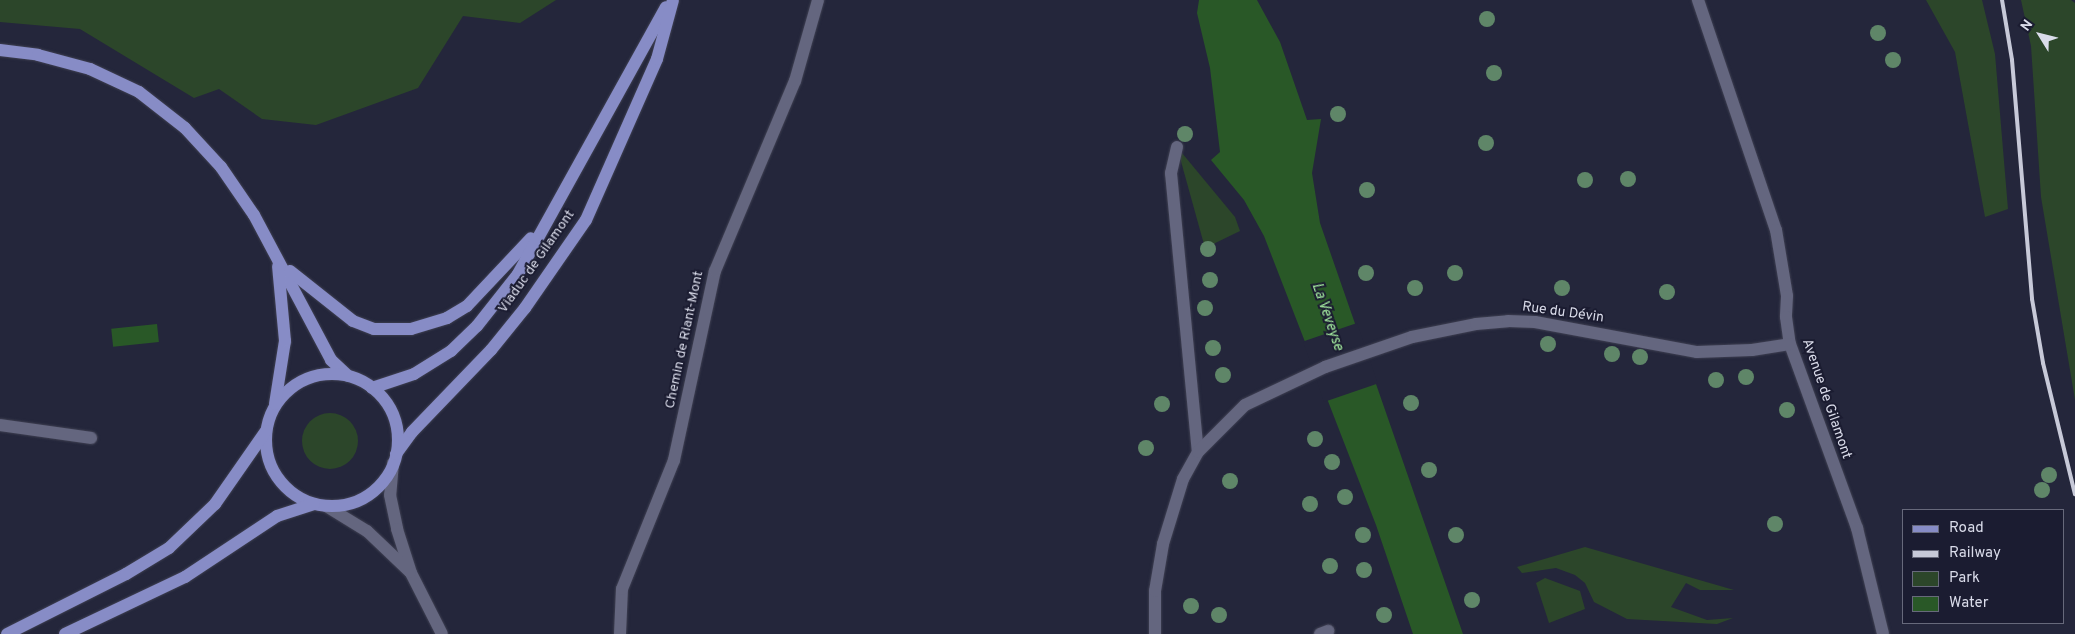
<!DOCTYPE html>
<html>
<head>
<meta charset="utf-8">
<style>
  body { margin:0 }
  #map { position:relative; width:2075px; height:634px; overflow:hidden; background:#24263b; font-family:Overpass,sans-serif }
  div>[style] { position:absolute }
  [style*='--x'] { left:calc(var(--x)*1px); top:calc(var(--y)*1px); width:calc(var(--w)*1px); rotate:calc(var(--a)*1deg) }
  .green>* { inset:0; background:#2c462a }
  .round { border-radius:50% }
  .water>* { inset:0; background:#295827; transform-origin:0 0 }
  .pier>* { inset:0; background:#24263b; transform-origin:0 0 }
  .roads { filter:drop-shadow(0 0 1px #3f4052) drop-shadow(0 0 1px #3f4052) }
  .minor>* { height:12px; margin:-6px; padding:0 6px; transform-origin:6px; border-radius:6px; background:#64667f }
  .major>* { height:12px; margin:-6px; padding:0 6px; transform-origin:6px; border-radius:6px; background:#878cc6 }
  .major>.ring { margin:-6px; padding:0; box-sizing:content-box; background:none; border:12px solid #878cc6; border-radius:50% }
  .rail>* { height:4px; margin:-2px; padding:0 2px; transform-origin:2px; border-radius:2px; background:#c7c9d8 }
  .trees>* { width:16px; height:16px; margin:-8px; border-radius:50%; background:#5f8668 }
  span { translate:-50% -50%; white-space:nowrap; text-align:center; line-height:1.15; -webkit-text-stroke:4px #1b1c31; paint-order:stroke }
  .street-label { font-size:14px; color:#dadcea }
  .water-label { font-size:15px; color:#a2e89e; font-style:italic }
  .legend { position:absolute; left:1902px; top:509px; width:162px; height:115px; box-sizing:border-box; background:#1b1c31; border:1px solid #67697b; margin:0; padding:6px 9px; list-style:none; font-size:15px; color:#dadcea }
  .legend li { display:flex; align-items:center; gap:10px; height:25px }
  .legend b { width:25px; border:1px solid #67697b }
  .north { position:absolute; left:2015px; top:10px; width:50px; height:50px; -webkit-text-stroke:4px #1b1c31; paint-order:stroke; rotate:306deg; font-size:14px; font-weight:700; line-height:20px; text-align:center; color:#dadcea }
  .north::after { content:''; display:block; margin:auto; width:18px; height:22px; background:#dadcea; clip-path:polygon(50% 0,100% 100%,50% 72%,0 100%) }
</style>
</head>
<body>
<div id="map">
  <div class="green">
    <div style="clip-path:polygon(0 0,556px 0,520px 23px,463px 16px,418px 88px,316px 125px,262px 119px,219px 89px,194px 98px,80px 29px,0 22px)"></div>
    <div style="clip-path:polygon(1926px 0,1982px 0,1995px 54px,2008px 209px,1985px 217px,1955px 52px)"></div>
    <div style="clip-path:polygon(2021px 0,2071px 0,2075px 3px,2075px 400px,2041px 197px,2031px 46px)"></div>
    <div style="clip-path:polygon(1177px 147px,1235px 217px,1240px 231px,1205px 248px)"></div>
    <div class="round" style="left:302px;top:413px;width:56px;height:56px"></div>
    <div style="clip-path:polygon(1585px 547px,1734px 590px,1700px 590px,1686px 583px,1671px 607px,1707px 620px,1733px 618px,1717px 624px,1627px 619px,1594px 602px,1585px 583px,1575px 575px,1556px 568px,1522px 573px,1517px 567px)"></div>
    <div style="clip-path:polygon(1545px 578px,1580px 591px,1585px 609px,1549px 623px,1536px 583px)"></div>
  </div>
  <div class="water">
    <div style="clip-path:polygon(1199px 0,1257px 0,1280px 42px,1307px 120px,1321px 119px,1312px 173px,1320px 223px,1463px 634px,1413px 634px,1376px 525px,1264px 236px,1244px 200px,1211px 160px,1220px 152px,1210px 68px,1197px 13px)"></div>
    <div style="left:157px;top:324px;width:18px;height:46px;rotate:84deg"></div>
  </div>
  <div class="pier">
    <div style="left:1357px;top:323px;width:64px;height:57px;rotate:71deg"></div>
  </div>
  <div class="roads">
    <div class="minor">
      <div style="--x:1698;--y:0;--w:243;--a:71.3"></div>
      <div style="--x:1776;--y:230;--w:67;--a:80.5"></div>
      <div style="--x:1787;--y:296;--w:21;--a:93"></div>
      <div style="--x:1786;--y:317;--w:27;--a:82"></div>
      <div style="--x:1790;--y:344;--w:196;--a:70"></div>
      <div style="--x:1857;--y:528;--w:109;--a:76.2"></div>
      <div style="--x:1177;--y:147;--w:27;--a:103"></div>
      <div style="--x:1171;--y:173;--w:280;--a:84.5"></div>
      <div style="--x:0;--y:425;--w:92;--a:8.1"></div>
      <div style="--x:393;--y:463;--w:32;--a:95"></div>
      <div style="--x:390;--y:495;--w:35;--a:78"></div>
      <div style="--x:397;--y:529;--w:46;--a:72.3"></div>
      <div style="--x:411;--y:573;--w:68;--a:63.1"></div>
      <div style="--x:326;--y:506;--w:48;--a:31.4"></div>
      <div style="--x:367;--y:531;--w:59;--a:43.6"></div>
      <div style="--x:620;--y:634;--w:45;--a:-87.5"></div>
      <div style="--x:622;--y:589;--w:139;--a:-68"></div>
      <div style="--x:674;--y:460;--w:193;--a:-77.8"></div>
      <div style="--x:715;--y:271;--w:206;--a:-67.2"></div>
      <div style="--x:795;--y:81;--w:84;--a:-74.1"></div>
      <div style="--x:1155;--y:634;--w:43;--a:-90"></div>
      <div style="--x:1155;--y:591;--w:48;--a:-80.3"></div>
      <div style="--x:1163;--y:544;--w:68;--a:-72.9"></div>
      <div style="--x:1183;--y:479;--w:31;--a:-61"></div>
      <div style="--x:1198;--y:452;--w:66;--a:-45"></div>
      <div style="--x:1245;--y:405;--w:89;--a:-25.4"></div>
      <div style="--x:1325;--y:367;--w:92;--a:-19"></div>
      <div style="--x:1412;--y:337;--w:65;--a:-11.5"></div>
      <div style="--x:1476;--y:324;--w:32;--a:-5"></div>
      <div style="--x:1508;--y:321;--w:27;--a:2"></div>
      <div style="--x:1535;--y:322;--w:165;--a:10.5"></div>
      <div style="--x:1697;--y:352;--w:55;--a:-2.1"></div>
      <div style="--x:1752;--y:350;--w:38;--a:-9"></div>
      <div style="--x:1320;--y:634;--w:9;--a:-21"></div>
    </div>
    <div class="major">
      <div style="--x:0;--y:50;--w:38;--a:7"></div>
      <div style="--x:38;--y:55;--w:54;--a:15.1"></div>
      <div style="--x:90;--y:69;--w:54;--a:25.1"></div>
      <div style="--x:139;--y:92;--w:58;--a:38"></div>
      <div style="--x:185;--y:128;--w:53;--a:47.3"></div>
      <div style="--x:221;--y:167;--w:58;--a:55.5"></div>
      <div style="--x:254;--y:215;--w:164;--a:62"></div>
      <div style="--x:331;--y:360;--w:23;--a:43"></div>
      <div style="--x:290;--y:271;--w:80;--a:38.4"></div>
      <div style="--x:353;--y:321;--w:22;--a:21"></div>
      <div style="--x:374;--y:329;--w:37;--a:0"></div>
      <div style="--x:411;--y:329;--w:38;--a:-17"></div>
      <div style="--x:447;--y:318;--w:23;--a:-31"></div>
      <div style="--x:467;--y:306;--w:93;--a:-46.7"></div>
      <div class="ring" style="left:266px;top:374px;width:120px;height:120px"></div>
      <div style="--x:372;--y:388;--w:44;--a:-18.4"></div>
      <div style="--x:414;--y:374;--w:44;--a:-31.9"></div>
      <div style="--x:451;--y:351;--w:36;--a:-44"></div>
      <div style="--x:477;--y:326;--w:66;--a:-51.7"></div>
      <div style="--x:518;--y:274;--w:305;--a:-61"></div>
      <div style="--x:275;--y:404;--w:64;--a:-81"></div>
      <div style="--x:285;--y:341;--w:75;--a:-95.3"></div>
      <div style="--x:396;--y:454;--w:27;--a:-54"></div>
      <div style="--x:412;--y:432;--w:114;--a:-46.1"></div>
      <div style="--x:491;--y:350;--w:54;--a:-51"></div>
      <div style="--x:525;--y:308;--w:107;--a:-55.3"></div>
      <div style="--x:586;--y:220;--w:176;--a:-66.2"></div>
      <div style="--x:657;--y:59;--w:61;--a:-74.8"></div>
      <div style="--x:7;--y:634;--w:133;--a:-26.8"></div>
      <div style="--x:126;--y:574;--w:50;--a:-31.2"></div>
      <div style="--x:169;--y:548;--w:64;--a:-43.7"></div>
      <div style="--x:215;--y:504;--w:89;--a:-55.1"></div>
      <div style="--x:65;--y:634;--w:133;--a:-25.4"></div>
      <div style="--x:185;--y:577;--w:110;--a:-33.5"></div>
      <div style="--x:277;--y:516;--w:39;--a:-18"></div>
    </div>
  </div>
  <div class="rail">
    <div style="--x:2002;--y:0;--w:61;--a:80.5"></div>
    <div style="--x:2012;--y:60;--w:240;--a:85.2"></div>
    <div style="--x:2032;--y:299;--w:65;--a:80.2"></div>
    <div style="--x:2043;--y:363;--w:135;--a:76.3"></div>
  </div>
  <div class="trees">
    <div style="left:1487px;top:19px"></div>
    <div style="left:1878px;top:33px"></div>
    <div style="left:1893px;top:60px"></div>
    <div style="left:1494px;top:73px"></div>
    <div style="left:1338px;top:114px"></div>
    <div style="left:1185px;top:134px"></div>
    <div style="left:1486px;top:143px"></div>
    <div style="left:1628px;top:179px"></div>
    <div style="left:1585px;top:180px"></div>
    <div style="left:1367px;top:190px"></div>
    <div style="left:1208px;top:249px"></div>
    <div style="left:1366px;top:273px"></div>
    <div style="left:1455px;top:273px"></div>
    <div style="left:1210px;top:280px"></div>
    <div style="left:1415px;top:288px"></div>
    <div style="left:1562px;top:288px"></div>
    <div style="left:1667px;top:292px"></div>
    <div style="left:1205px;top:308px"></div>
    <div style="left:1548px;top:344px"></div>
    <div style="left:1213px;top:348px"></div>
    <div style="left:1612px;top:354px"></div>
    <div style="left:1640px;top:357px"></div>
    <div style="left:1223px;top:375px"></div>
    <div style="left:1746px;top:377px"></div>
    <div style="left:1716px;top:380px"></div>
    <div style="left:1411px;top:403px"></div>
    <div style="left:1162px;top:404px"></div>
    <div style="left:1787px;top:410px"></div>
    <div style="left:1315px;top:439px"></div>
    <div style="left:1146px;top:448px"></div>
    <div style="left:1332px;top:462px"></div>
    <div style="left:1429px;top:470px"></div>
    <div style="left:2049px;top:475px"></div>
    <div style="left:1230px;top:481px"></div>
    <div style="left:2042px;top:490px"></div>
    <div style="left:1345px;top:497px"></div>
    <div style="left:1310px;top:504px"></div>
    <div style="left:1775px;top:524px"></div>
    <div style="left:1363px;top:535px"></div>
    <div style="left:1456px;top:535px"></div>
    <div style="left:1330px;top:566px"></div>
    <div style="left:1364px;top:570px"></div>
    <div style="left:1472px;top:600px"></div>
    <div style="left:1191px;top:606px"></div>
    <div style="left:1219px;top:615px"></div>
    <div style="left:1384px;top:615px"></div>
  </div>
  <div class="street-label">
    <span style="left:537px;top:262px;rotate:-55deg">Viaduc de Gilamont</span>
    <span style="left:1563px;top:313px;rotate:8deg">Rue du Dévin</span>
    <span style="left:685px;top:340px;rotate:-78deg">Chemin de Riant-Mont</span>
    <span style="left:1826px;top:399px;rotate:71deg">Avenue de Gilamont</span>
  </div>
  <div class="water-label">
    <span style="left:1327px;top:317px;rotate:71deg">La Veveyse</span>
  </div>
  <ul class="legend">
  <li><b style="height:6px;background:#878cc6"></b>Road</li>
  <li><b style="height:6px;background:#c7c9d8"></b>Railway</li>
  <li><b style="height:14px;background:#2c462a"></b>Park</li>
  <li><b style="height:14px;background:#295827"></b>Water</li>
  </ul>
  <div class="north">N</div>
</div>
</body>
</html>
